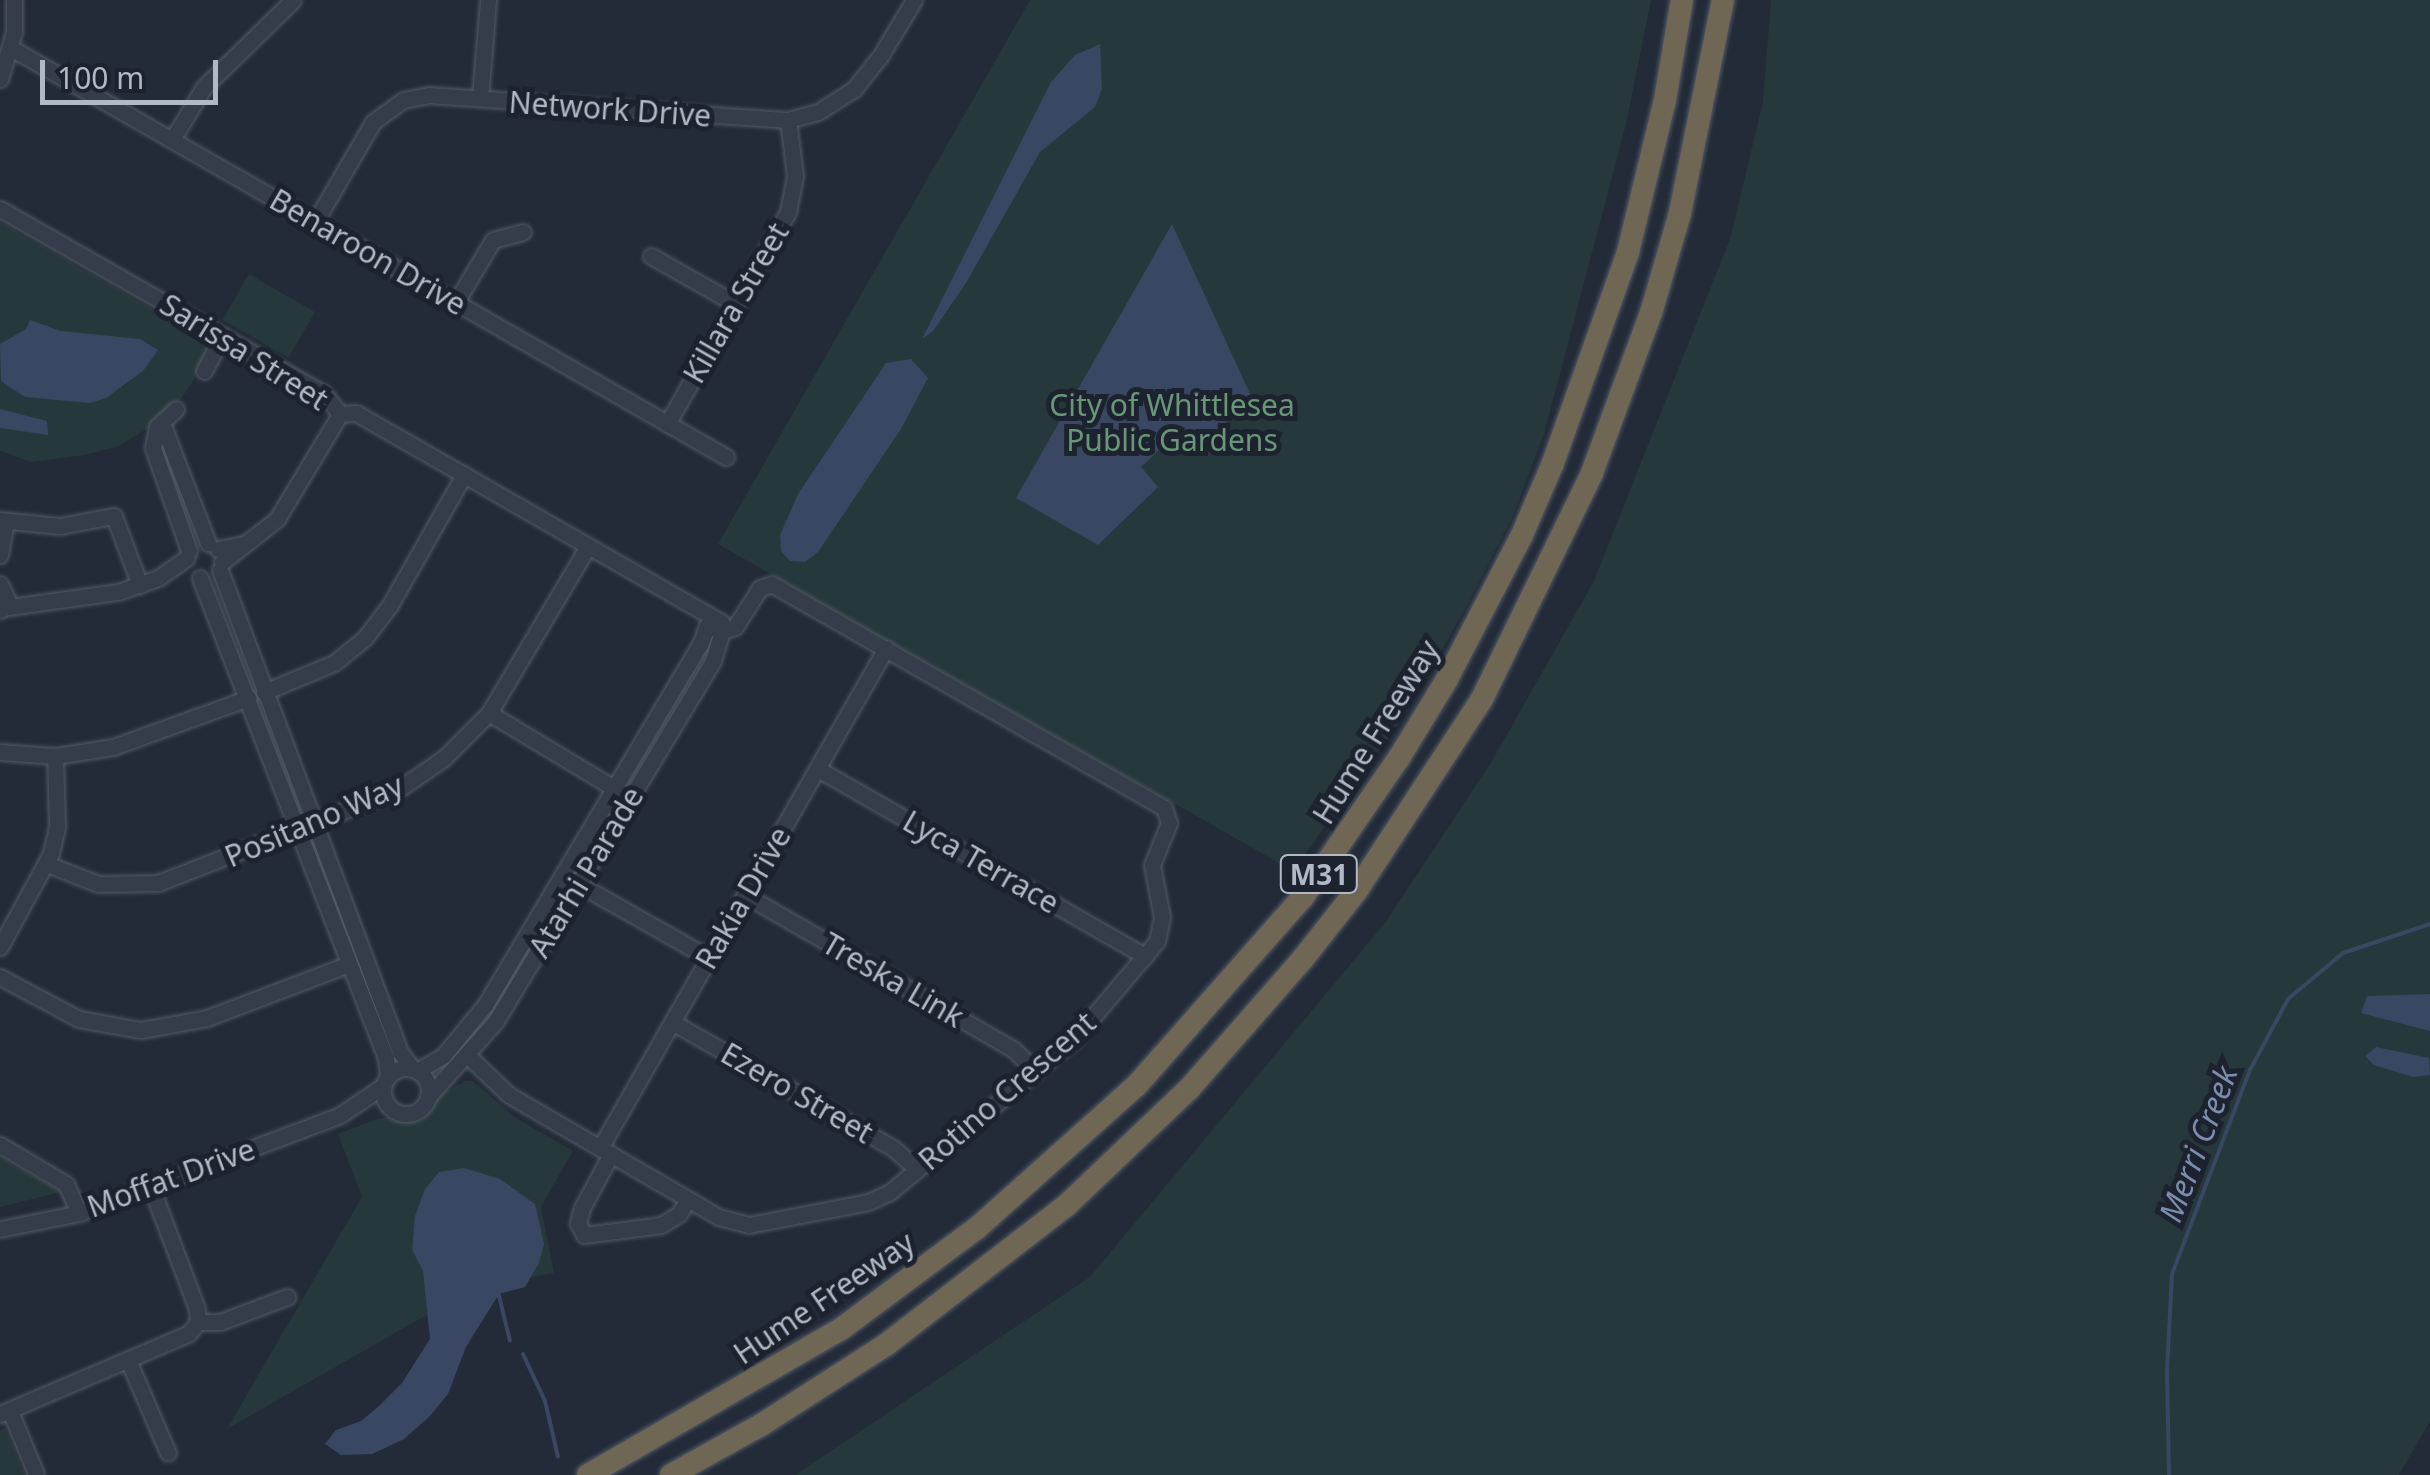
<!DOCTYPE html>
<html>
<head>
<meta charset="utf-8">
<style>
  body { margin:0 }
  #map { position:relative; width:2430px; height:1475px; overflow:hidden; background:#232b39; font-family:"Noto Sans",sans-serif }
  div>[style] { position:absolute }
  [style*='--x'] { left:calc(var(--x)*1px); top:calc(var(--y)*1px); width:calc(var(--w)*1px); rotate:calc(var(--a)*1deg) }
  .green>* { inset:0; background:#26383b; transform-origin:0 0 }
  .water>* { inset:0; background:#394762 }
  .stream>* { height:4px; margin:-2px; padding:0 2px; transform-origin:2px; border-radius:2px; background:#394762 }
  .roads { filter:drop-shadow(0 0 2px #545b67) drop-shadow(0 0 2px #545b67) }
  .minor>* { height:15px; margin:-7.5px; padding:0 7.5px; transform-origin:7.5px; border-radius:7.5px; background:#363d4a }
  .minor>.ring { margin:-7.5px; padding:0; box-sizing:content-box; background:none; border:15px solid #363d4a; border-radius:50% }
  .highway>* { height:22px; margin:-11px; padding:0 11px; transform-origin:11px; border-radius:11px; background:#6f6754 }
  span { translate:-50% -50%; white-space:nowrap; text-align:center; line-height:1.15; -webkit-text-stroke:10px #1c222e; paint-order:stroke }
  .shield-label span { padding:2px 8px; background:#1c222e; border:2px solid; border-radius:8px; -webkit-text-stroke-width:0 }
  .shield-label { font-size:28px; color:#b1b8c6; font-weight:700 }
  .street-label { font-size:30px; color:#b1b8c6 }
  .park-label { font-size:30px; color:#699677 }
  .water-label { font-size:32px; color:#7b8cac; font-style:italic }
  .scale { position:absolute; left:40px; top:60px; width:178px; height:45px; box-sizing:border-box; border:5px solid #b1b8c6; border-top:0; padding-left:12px; font-size:30px; line-height:35px; white-space:nowrap; color:#b1b8c6; -webkit-text-stroke:8px #1c222e; paint-order:stroke }
</style>
</head>
<body>
<div id="map">
  <div class="green">
    <div style="clip-path:polygon(1030px 0,1651px 0,1626px 124px,1544px 434px,1513px 516px,1467px 606px,1401px 720px,1293px 871px,718px 544px)"></div>
    <div style="clip-path:polygon(1771px 0,2430px 0,2430px 1421px,2399px 1475px,795px 1475px,1090px 1277px,1385px 923px,1492px 761px,1593px 583px,1730px 239px,1763px 102px)"></div>
    <div style="clip-path:polygon(0 222px,210px 342px,192px 383px,169px 415px,119px 446px,84px 455px,32px 462px,0 451px)"></div>
    <div style="left:249px;top:274px;width:76px;height:53px;rotate:30deg"></div>
    <div style="clip-path:polygon(465px 1081px,473px 1081px,516px 1118px,573px 1151px,541px 1207px,554px 1273px,474px 1288px,227px 1429px,362px 1197px,338px 1134px,380px 1118px,415px 1118px,432px 1100px)"></div>
    <div style="clip-path:polygon(0 1158px,61px 1192px,0 1207px)"></div>
    <div style="clip-path:polygon(5px 1428px,25px 1475px,0 1475px,0 1430px)"></div>
  </div>
  <div class="water">
    <div style="clip-path:polygon(1100px 44px,1102px 89px,1095px 107px,1040px 152px,966px 283px,933px 331px,922px 339px,1051px 82px,1075px 55px)"></div>
    <div style="clip-path:polygon(1172px 224px,1252px 398px,1191px 455px,1173px 437px,1141px 467px,1158px 487px,1098px 545px,1016px 498px)"></div>
    <div style="clip-path:polygon(30px 320px,61px 331px,140px 339px,158px 350px,143px 371px,106px 398px,90px 403px,25px 397px,1px 381px,0 344px,26px 329px)"></div>
    <div style="clip-path:polygon(911px 359px,928px 378px,901px 429px,818px 552px,805px 562px,790px 561px,781px 551px,780px 535px,798px 494px,886px 363px)"></div>
    <div style="clip-path:polygon(0 409px,47px 421px,48px 435px,0 428px)"></div>
    <div style="clip-path:polygon(2430px 994px,2430px 1031px,2361px 1013px,2367px 996px)"></div>
    <div style="clip-path:polygon(2376px 1047px,2429px 1058px,2430px 1075px,2413px 1077px,2374px 1065px,2365px 1056px)"></div>
    <div style="clip-path:polygon(464px 1168px,500px 1179px,535px 1204px,544px 1244px,539px 1263px,525px 1287px,499px 1294px,466px 1347px,448px 1394px,430px 1416px,404px 1439px,372px 1454px,341px 1455px,325px 1444px,336px 1430px,361px 1421px,378px 1407px,402px 1383px,430px 1339px,423px 1271px,412px 1250px,415px 1216px,425px 1189px,439px 1172px)"></div>
  </div>
  <div class="stream">
    <div style="--x:498;--y:1292;--w:50;--a:76.2"></div>
    <div style="--x:523;--y:1354;--w:52;--a:64.9"></div>
    <div style="--x:545;--y:1401;--w:57;--a:76.9"></div>
    <div style="--x:2169;--y:1475;--w:105;--a:-91.1"></div>
    <div style="--x:2167;--y:1370;--w:96;--a:-87"></div>
    <div style="--x:2172;--y:1274;--w:218;--a:-69.1"></div>
    <div style="--x:2250;--y:1070;--w:81;--a:-61.8"></div>
    <div style="--x:2288;--y:999;--w:72;--a:-39.9"></div>
    <div style="--x:2343;--y:953;--w:92;--a:-18.4"></div>
  </div>
  <div class="roads">
    <div class="minor">
      <div style="--x:11;--y:48;--w:824;--a:29.77"></div>
      <div style="--x:0;--y:79;--w:49;--a:-73.4"></div>
      <div style="--x:14;--y:32;--w:32;--a:-90"></div>
      <div style="--x:480;--y:98;--w:98;--a:-85.3"></div>
      <div style="--x:172;--y:140;--w:62;--a:-58.9"></div>
      <div style="--x:204;--y:87;--w:124;--a:-44.3"></div>
      <div style="--x:0;--y:209;--w:373;--a:29.7"></div>
      <div style="--x:324;--y:394;--w:26;--a:51"></div>
      <div style="--x:340;--y:414;--w:16;--a:-4"></div>
      <div style="--x:356;--y:413;--w:421;--a:29.8"></div>
      <div style="--x:721;--y:622;--w:9;--a:84"></div>
      <div style="--x:722;--y:631;--w:31;--a:107"></div>
      <div style="--x:713;--y:661;--w:420;--a:121.1"></div>
      <div style="--x:496;--y:1021;--w:102;--a:131.8"></div>
      <div style="--x:315;--y:222;--w:116;--a:-59.9"></div>
      <div style="--x:373;--y:122;--w:37;--a:-36"></div>
      <div style="--x:403;--y:100;--w:26;--a:-11"></div>
      <div style="--x:429;--y:95;--w:360;--a:4"></div>
      <div style="--x:788;--y:120;--w:31;--a:-15"></div>
      <div style="--x:818;--y:112;--w:43;--a:-32.6"></div>
      <div style="--x:854;--y:89;--w:43;--a:-51.5"></div>
      <div style="--x:881;--y:55;--w:64;--a:-59"></div>
      <div style="--x:651;--y:256;--w:98;--a:29.5"></div>
      <div style="--x:456;--y:302;--w:72;--a:-59.2"></div>
      <div style="--x:493;--y:240;--w:31;--a:-15"></div>
      <div style="--x:204;--y:371;--w:40;--a:-62"></div>
      <div style="--x:176;--y:409;--w:26;--a:137"></div>
      <div style="--x:157;--y:427;--w:21;--a:101"></div>
      <div style="--x:153;--y:448;--w:109;--a:70.7"></div>
      <div style="--x:162;--y:423;--w:129;--a:69"></div>
      <div style="--x:667;--y:424;--w:244;--a:-60.3"></div>
      <div style="--x:788;--y:212;--w:37;--a:-79"></div>
      <div style="--x:795;--y:176;--w:56;--a:-97.1"></div>
      <div style="--x:0;--y:520;--w:60;--a:5.7"></div>
      <div style="--x:60;--y:526;--w:55;--a:-10.5"></div>
      <div style="--x:114;--y:516;--w:74;--a:69.4"></div>
      <div style="--x:218;--y:549;--w:26;--a:-11"></div>
      <div style="--x:0;--y:555;--w:34;--a:-80"></div>
      <div style="--x:222;--y:562;--w:70;--a:-38"></div>
      <div style="--x:277;--y:519;--w:122;--a:-59"></div>
      <div style="--x:220;--y:570;--w:515;--a:69.52"></div>
      <div style="--x:400;--y:1052;--w:21;--a:53"></div>
      <div style="--x:200;--y:578;--w:515;--a:68.82"></div>
      <div style="--x:386;--y:1058;--w:19;--a:84"></div>
      <div style="--x:0;--y:584;--w:17;--a:65"></div>
      <div style="--x:7;--y:599;--w:13;--a:122"></div>
      <div style="--x:2;--y:608;--w:117;--a:-7.9"></div>
      <div style="--x:118;--y:592;--w:42;--a:-19.3"></div>
      <div style="--x:158;--y:578;--w:35;--a:-35"></div>
      <div style="--x:264;--y:692;--w:76;--a:-22.5"></div>
      <div style="--x:334;--y:663;--w:38;--a:-39"></div>
      <div style="--x:364;--y:639;--w:43;--a:-52.6"></div>
      <div style="--x:390;--y:605;--w:150;--a:-60.4"></div>
      <div style="--x:489;--y:713;--w:155;--a:31"></div>
      <div style="--x:0;--y:752;--w:55;--a:4.2"></div>
      <div style="--x:55;--y:756;--w:59;--a:-8.8"></div>
      <div style="--x:113;--y:747;--w:144;--a:-19.9"></div>
      <div style="--x:818;--y:769;--w:377;--a:29.8"></div>
      <div style="--x:47;--y:864;--w:55;--a:21.4"></div>
      <div style="--x:98;--y:884;--w:60;--a:-1"></div>
      <div style="--x:158;--y:883;--w:259;--a:-21.3"></div>
      <div style="--x:399;--y:789;--w:55;--a:-34.6"></div>
      <div style="--x:444;--y:758;--w:64;--a:-45"></div>
      <div style="--x:489;--y:713;--w:194;--a:-59.3"></div>
      <div style="--x:573;--y:881;--w:156;--a:29.5"></div>
      <div style="--x:745;--y:895;--w:309;--a:29.9"></div>
      <div style="--x:1013;--y:1049;--w:32;--a:44"></div>
      <div style="--x:0;--y:947;--w:107;--a:-61.5"></div>
      <div style="--x:51;--y:853;--w:28;--a:-77"></div>
      <div style="--x:57;--y:826;--w:70;--a:-91.6"></div>
      <div style="--x:0;--y:977;--w:89;--a:28"></div>
      <div style="--x:79;--y:1019;--w:63;--a:10.1"></div>
      <div style="--x:141;--y:1030;--w:67;--a:-10.3"></div>
      <div style="--x:207;--y:1018;--w:152;--a:-20.8"></div>
      <div style="--x:672;--y:1022;--w:254;--a:29.7"></div>
      <div style="--x:893;--y:1148;--w:32;--a:41"></div>
      <div style="--x:469;--y:1057;--w:55;--a:43.5"></div>
      <div style="--x:509;--y:1095;--w:243;--a:30.2"></div>
      <div style="--x:719;--y:1217;--w:31;--a:15"></div>
      <div style="--x:749;--y:1225;--w:121;--a:-10.9"></div>
      <div style="--x:868;--y:1202;--w:24;--a:-24"></div>
      <div style="--x:890;--y:1192;--w:239;--a:-39.7"></div>
      <div style="--x:1074;--y:1039;--w:128;--a:-49.7"></div>
      <div style="--x:1157;--y:941;--w:25;--a:-78"></div>
      <div style="--x:1162;--y:917;--w:53;--a:-100.9"></div>
      <div style="--x:1152;--y:865;--w:45;--a:-68"></div>
      <div style="--x:1169;--y:823;--w:16;--a:-108"></div>
      <div style="--x:1164;--y:808;--w:451;--a:-150.3"></div>
      <div style="--x:772;--y:584;--w:13;--a:162"></div>
      <div style="--x:760;--y:588;--w:46;--a:122.7"></div>
      <div style="--x:735;--y:627;--w:14;--a:163"></div>
      <div style="--x:722;--y:631;--w:16;--a:-162"></div>
      <div class="ring" style="left:383px;top:1068px;width:31px;height:31px"></div>
      <div style="--x:417;--y:1071;--w:30;--a:-30"></div>
      <div style="--x:443;--y:1056;--w:66;--a:-50.5"></div>
      <div style="--x:485;--y:1005;--w:422;--a:-59.2"></div>
      <div style="--x:701;--y:643;--w:18;--a:-71"></div>
      <div style="--x:0;--y:1145;--w:77;--a:30.6"></div>
      <div style="--x:66;--y:1184;--w:32;--a:66"></div>
      <div style="--x:600;--y:1148;--w:576;--a:-60.23"></div>
      <div style="--x:611;--y:1154;--w:61;--a:118.2"></div>
      <div style="--x:582;--y:1208;--w:16;--a:105"></div>
      <div style="--x:578;--y:1223;--w:13;--a:63"></div>
      <div style="--x:584;--y:1235;--w:78;--a:-7.4"></div>
      <div style="--x:661;--y:1225;--w:21;--a:-31"></div>
      <div style="--x:679;--y:1214;--w:17;--a:-59"></div>
      <div style="--x:151;--y:1187;--w:130;--a:69.3"></div>
      <div style="--x:197;--y:1309;--w:13;--a:86"></div>
      <div style="--x:0;--y:1229;--w:81;--a:-11.4"></div>
      <div style="--x:79;--y:1213;--w:58;--a:-20.3"></div>
      <div style="--x:133;--y:1193;--w:221;--a:-20.6"></div>
      <div style="--x:340;--y:1115;--w:52;--a:-34"></div>
      <div style="--x:198;--y:1322;--w:22;--a:0"></div>
      <div style="--x:220;--y:1322;--w:72;--a:-20.5"></div>
      <div style="--x:128;--y:1360;--w:101;--a:66.7"></div>
      <div style="--x:10;--y:1411;--w:68;--a:67.6"></div>
      <div style="--x:0;--y:1414;--w:204;--a:-23.1"></div>
      <div style="--x:188;--y:1334;--w:16;--a:-50"></div>
    </div>
    <div class="highway">
      <div style="--x:588;--y:1475;--w:292;--a:-30"></div>
      <div style="--x:841;--y:1329;--w:169;--a:-36.6"></div>
      <div style="--x:977;--y:1228;--w:215;--a:-41.8"></div>
      <div style="--x:1137;--y:1085;--w:251;--a:-48.6"></div>
      <div style="--x:1303;--y:897;--w:169;--a:-55.4"></div>
      <div style="--x:1399;--y:758;--w:90;--a:-58.6"></div>
      <div style="--x:1446;--y:681;--w:165;--a:-62.5"></div>
      <div style="--x:1522;--y:535;--w:78;--a:-66.7"></div>
      <div style="--x:1553;--y:463;--w:224;--a:-70.4"></div>
      <div style="--x:1628;--y:252;--w:156;--a:-76.3"></div>
      <div style="--x:1665;--y:100;--w:101;--a:-80.4"></div>
      <div style="--x:671;--y:1475;--w:103;--a:-29.1"></div>
      <div style="--x:761;--y:1425;--w:150;--a:-32.7"></div>
      <div style="--x:887;--y:1344;--w:227;--a:-37.7"></div>
      <div style="--x:1067;--y:1205;--w:168;--a:-43.6"></div>
      <div style="--x:1189;--y:1089;--w:171;--a:-48.8"></div>
      <div style="--x:1302;--y:960;--w:89;--a:-51.8"></div>
      <div style="--x:1357;--y:890;--w:228;--a:-56.8"></div>
      <div style="--x:1482;--y:699;--w:251;--a:-64"></div>
      <div style="--x:1592;--y:473;--w:171;--a:-69.8"></div>
      <div style="--x:1651;--y:313;--w:104;--a:-73.8"></div>
      <div style="--x:1680;--y:213;--w:217;--a:-78.6"></div>
    </div>
  </div>
  <div class="shield-label">
    <span style="left:1319px;top:874px">M31</span>
  </div>
  <div class="street-label">
    <span style="left:610px;top:109px;rotate:4deg">Network Drive</span>
    <span style="left:368px;top:252px;rotate:30deg">Benaroon Drive</span>
    <span style="left:736px;top:303px;rotate:-60deg">Killara Street</span>
    <span style="left:244px;top:352px;rotate:32deg">Sarissa Street</span>
    <span style="left:1376px;top:732px;rotate:-58deg">Hume Freeway</span>
    <span style="left:314px;top:821px;rotate:-23deg">Positano Way</span>
    <span style="left:981px;top:862px;rotate:30deg">Lyca Terrace</span>
    <span style="left:586px;top:872px;rotate:-59deg">Atarhi Parade</span>
    <span style="left:743px;top:898px;rotate:-60deg">Rakia Drive</span>
    <span style="left:893px;top:980px;rotate:30deg">Treska Link</span>
    <span style="left:1007px;top:1091px;rotate:-41deg">Rotino Crescent</span>
    <span style="left:797px;top:1093px;rotate:30deg">Ezero Street</span>
    <span style="left:171px;top:1178px;rotate:-20deg">Moffat Drive</span>
    <span style="left:824px;top:1298px;rotate:-34deg">Hume Freeway</span>
  </div>
  <div class="park-label">
    <span style="left:1172px;top:422px">City of Whittlesea<br>Public Gardens</span>
  </div>
  <div class="water-label">
    <span style="left:2198px;top:1144px;rotate:-69deg">Merri Creek</span>
  </div>
  <div class="scale">100 m</div>
</div>
</body>
</html>
